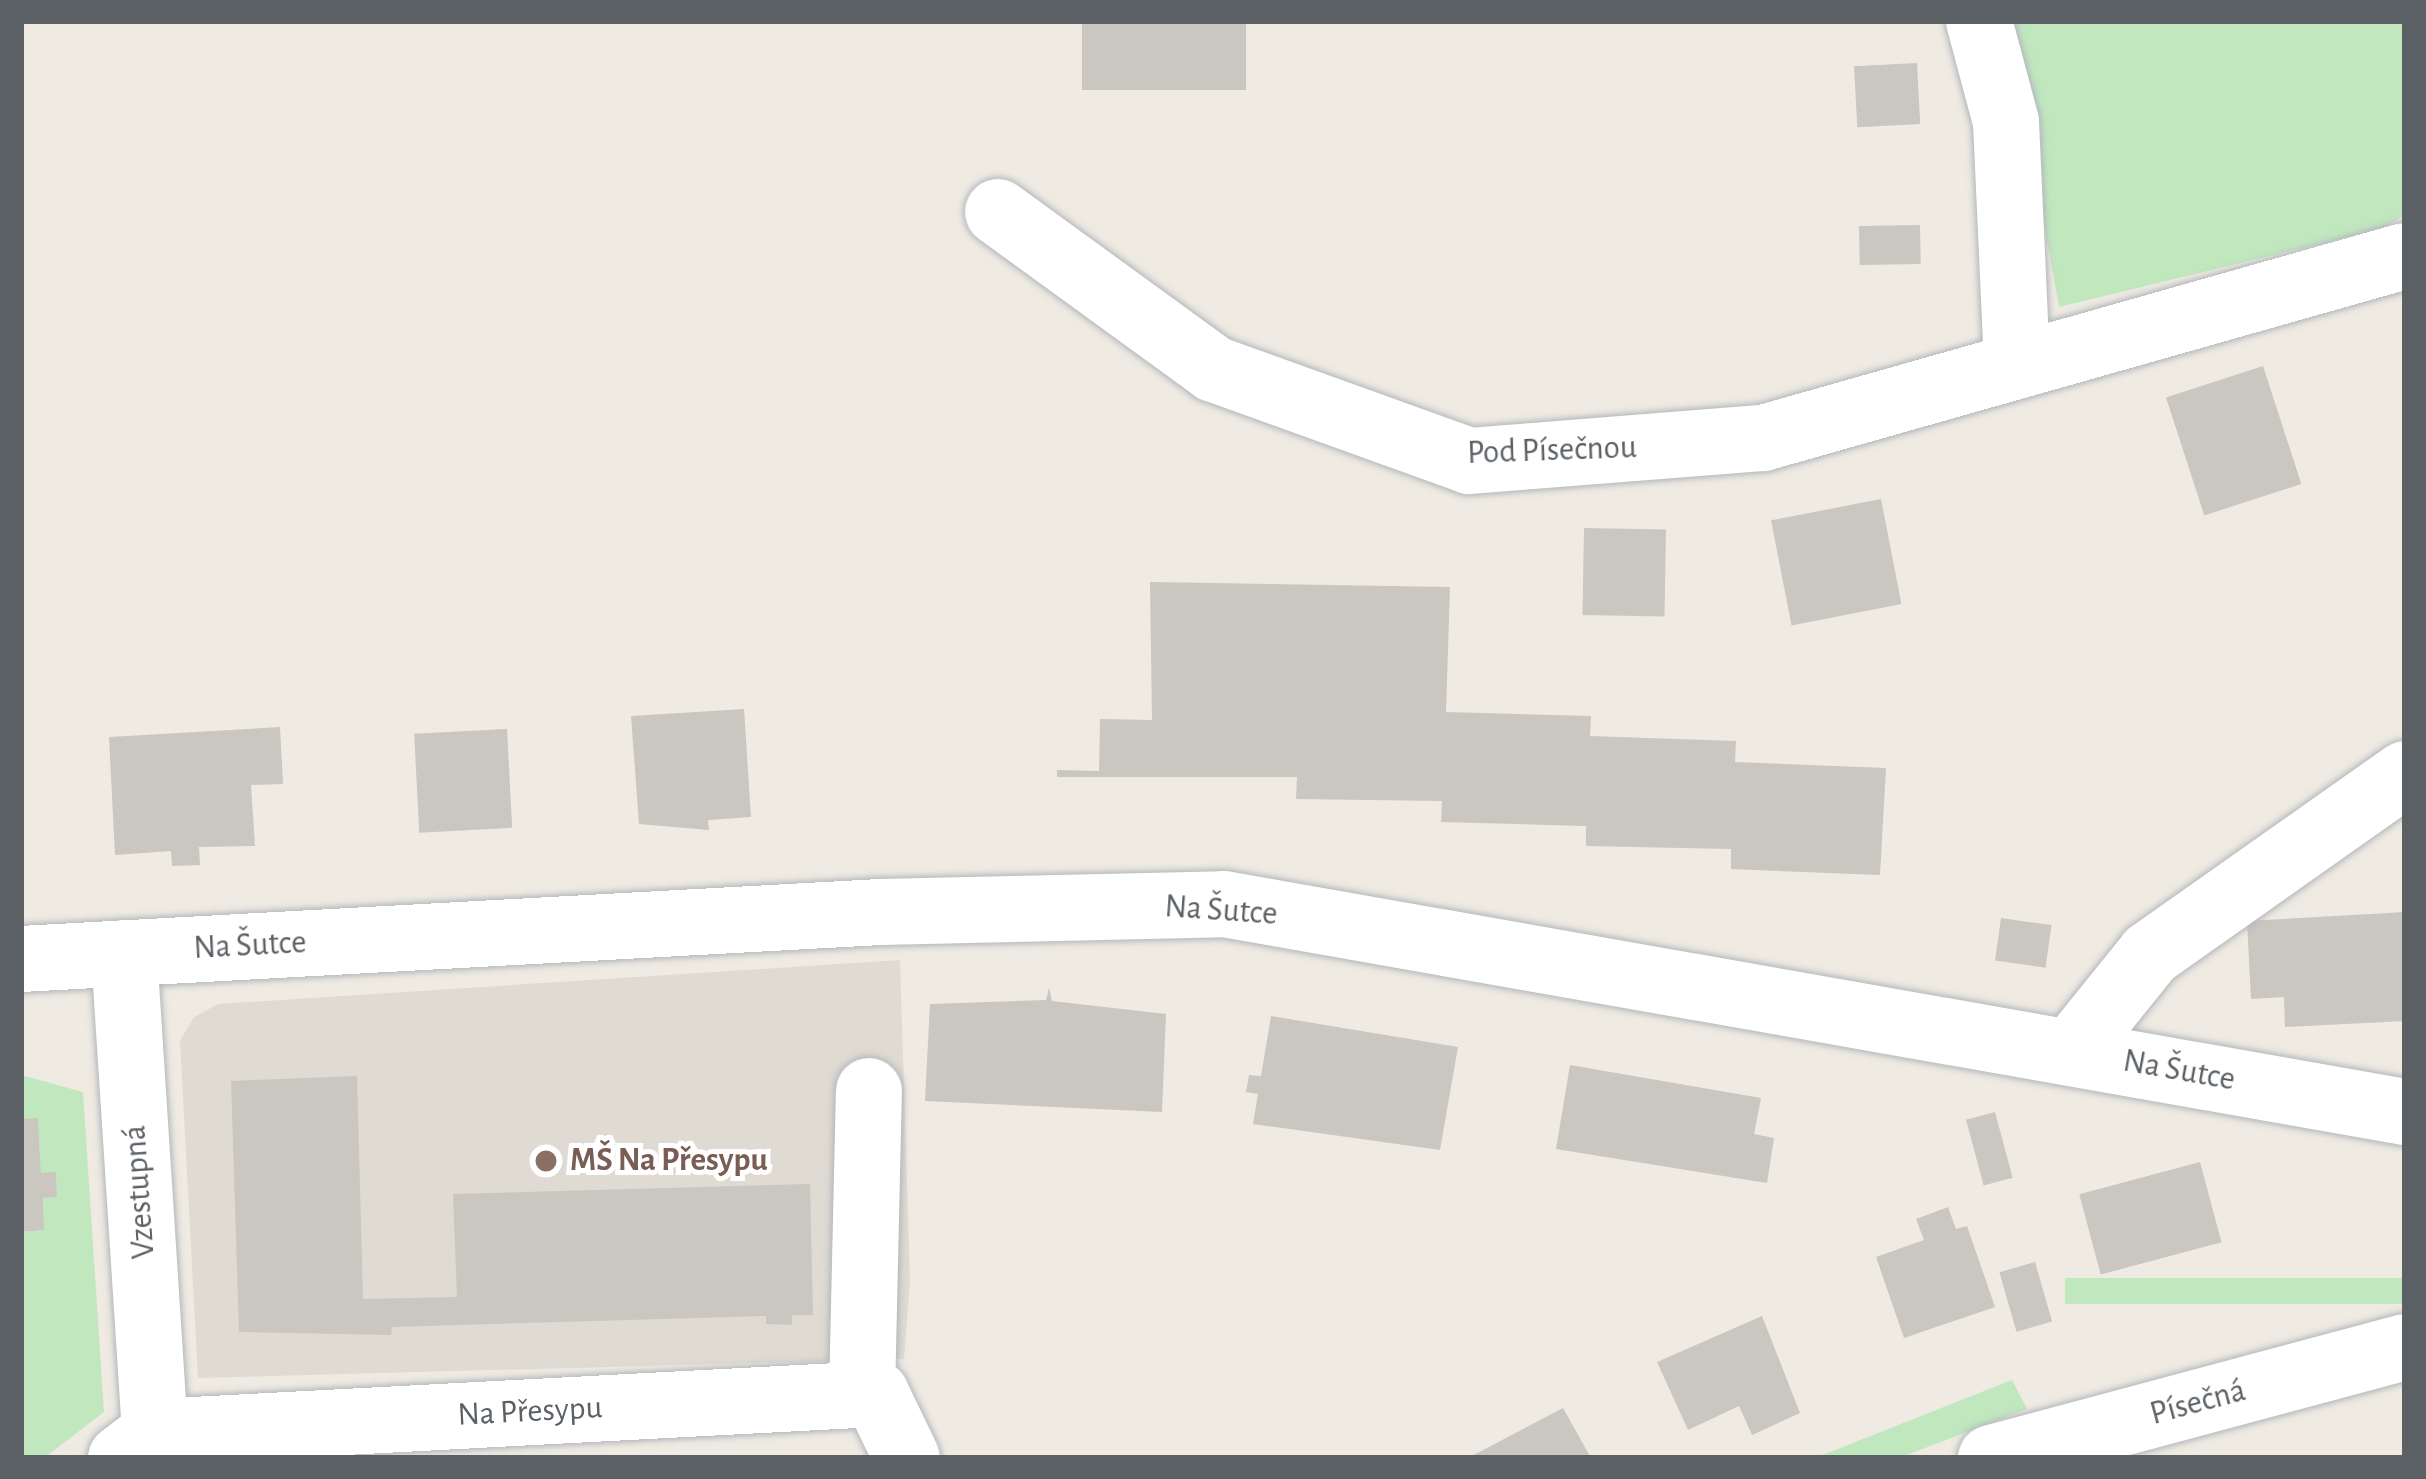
<!DOCTYPE html>
<html>
<head>
<meta charset="utf-8">
<style>
  body { margin:0 }
  #map { position:relative; width:2426px; height:1479px; overflow:hidden; background:#efebe3; font-family:"Alegreya Sans",sans-serif }
  div>[style] { position:absolute }
  [style*='--x'] { left:calc(var(--x)*1px); top:calc(var(--y)*1px); width:calc(var(--w)*1px); rotate:calc(var(--a)*1deg) }
  .education>* { inset:0; background:#dfdad2 }
  .green>* { inset:0; background:#c1e7bf; transform-origin:0 0 }
  .building>* { inset:0; background:#cac6c0; transform-origin:0 0 }
  .roads { filter:drop-shadow(0 0 3px #b4b7bb) drop-shadow(0 0 3px #b4b7bb) }
  .minor>* { height:66px; margin:-33px; padding:0 33px; transform-origin:33px; border-radius:33px; background:#fff }
  .dots>* { width:33px; height:33px; translate:-50% -50%; box-sizing:border-box; border:6px solid #fff; border-radius:50% }
  span { translate:-50% -50%; white-space:nowrap; text-align:center; line-height:1.15; -webkit-text-stroke:10px #fff; paint-order:stroke }
  .street-label { font-size:33px; color:#5b6065 }
  .education-label { font-size:33px; color:#785e54; font-weight:700 }
  .left { translate:0 -50%; text-align:left }
  .frame { position:absolute; inset:0; border:24px solid #5b6065; pointer-events:none }
</style>
</head>
<body>
<div id="map">
  <div class="education">
    <div style="clip-path:polygon(900px 960px,910px 1281px,904px 1359px,198px 1378px,180px 1041px,194px 1017px,218px 1004px)"></div>
  </div>
  <div class="green">
    <div style="clip-path:polygon(2007px 21px,2405px 21px,2405px 215px,2381px 229px,2059px 307px)"></div>
    <div style="clip-path:polygon(21px 1075px,83px 1092px,104px 1412px,44px 1458px,21px 1458px,21px 1232px,44px 1230px,43px 1198px,57px 1197px,56px 1173px,41px 1173px,38px 1118px,21px 1119px)"></div>
    <div style="left:2405px;top:1278px;width:26px;height:340px;rotate:90deg"></div>
    <div style="clip-path:polygon(2012px 1380px,2027px 1409px,1899px 1458px,1815px 1458px)"></div>
  </div>
  <div class="building">
    <div style="left:1082px;top:21px;width:164px;height:69px"></div>
    <div style="left:1917px;top:63px;width:61px;height:63px;rotate:87deg"></div>
    <div style="left:1920px;top:225px;width:39px;height:61px;rotate:89deg"></div>
    <div style="left:2263px;top:366px;width:124px;height:102px;rotate:72deg"></div>
    <div style="left:1881px;top:499px;width:107px;height:112px;rotate:79deg"></div>
    <div style="left:1584px;top:528px;width:82px;height:87px;rotate:1deg"></div>
    <div style="clip-path:polygon(1150px 582px,1450px 587px,1446px 712px,1591px 716px,1590px 736px,1736px 741px,1735px 762px,1886px 768px,1880px 875px,1731px 869px,1731px 849px,1586px 846px,1586px 826px,1441px 822px,1442px 801px,1296px 799px,1297px 777px,1057px 777px,1057px 770px,1099px 771px,1100px 719px,1152px 720px)"></div>
    <div style="clip-path:polygon(744px 709px,751px 817px,708px 820px,709px 830px,639px 824px,631px 716px)"></div>
    <div style="clip-path:polygon(280px 727px,283px 784px,251px 785px,255px 846px,199px 847px,200px 865px,172px 866px,171px 851px,115px 855px,109px 737px)"></div>
    <div style="left:507px;top:729px;width:99px;height:93px;rotate:87deg"></div>
    <div style="clip-path:polygon(2405px 912px,2405px 1021px,2285px 1027px,2284px 997px,2251px 999px,2247px 921px)"></div>
    <div style="left:2001px;top:918px;width:51px;height:43px;rotate:8deg"></div>
    <div style="clip-path:polygon(1049px 988px,1052px 1001px,1166px 1014px,1162px 1112px,925px 1101px,930px 1004px,1046px 1000px)"></div>
    <div style="clip-path:polygon(1271px 1016px,1458px 1047px,1440px 1150px,1253px 1124px,1258px 1094px,1246px 1092px,1249px 1075px,1261px 1076px)"></div>
    <div style="clip-path:polygon(1570px 1065px,1761px 1098px,1754px 1134px,1774px 1138px,1767px 1183px,1556px 1149px)"></div>
    <div style="clip-path:polygon(357px 1076px,363px 1299px,457px 1297px,453px 1194px,810px 1184px,813px 1315px,792px 1315px,792px 1325px,766px 1324px,766px 1316px,392px 1327px,391px 1335px,239px 1332px,231px 1081px)"></div>
    <div style="left:1995px;top:1112px;width:68px;height:30px;rotate:75deg"></div>
    <div style="clip-path:polygon(38px 1118px,41px 1173px,56px 1172px,57px 1197px,43px 1198px,44px 1230px,21px 1232px,21px 1119px)"></div>
    <div style="left:2200px;top:1162px;width:83px;height:125px;rotate:75deg"></div>
    <div style="clip-path:polygon(1948px 1207px,1956px 1229px,1967px 1226px,1995px 1307px,1904px 1338px,1876px 1257px,1924px 1240px,1916px 1219px)"></div>
    <div style="left:2035px;top:1262px;width:62px;height:37px;rotate:74deg"></div>
    <div style="clip-path:polygon(1762px 1316px,1800px 1413px,1752px 1435px,1739px 1406px,1688px 1430px,1657px 1362px)"></div>
    <div style="clip-path:polygon(1563px 1408px,1591px 1458px,1468px 1458px)"></div>
  </div>
  <div class="roads">
    <div class="minor">
      <div style="--x:1979;--y:21;--w:105;--a:75"></div>
      <div style="--x:2006;--y:122;--w:241;--a:87.4"></div>
      <div style="--x:998;--y:212;--w:267;--a:36"></div>
      <div style="--x:1214;--y:369;--w:271;--a:19.8"></div>
      <div style="--x:1469;--y:461;--w:295;--a:-4.5"></div>
      <div style="--x:1763;--y:438;--w:667;--a:-15.83"></div>
      <div style="--x:124;--y:953;--w:480;--a:86.3"></div>
      <div style="--x:21;--y:959;--w:860;--a:-3.13"></div>
      <div style="--x:880;--y:912;--w:344;--a:-1.3"></div>
      <div style="--x:1224;--y:904;--w:1199;--a:9.99"></div>
      <div style="--x:2071;--y:1052;--w:126;--a:-51.1"></div>
      <div style="--x:2150;--y:954;--w:312;--a:-35.2"></div>
      <div style="--x:862;--y:1395;--w:304;--a:-88.7"></div>
      <div style="--x:121;--y:1458;--w:43;--a:-37.4"></div>
      <div style="--x:155;--y:1432;--w:722;--a:-3.02"></div>
      <div style="--x:876;--y:1394;--w:71;--a:64.2"></div>
      <div style="--x:1991;--y:1458;--w:429;--a:-15"></div>
    </div>
  </div>
  <div class="dots">
    <div style="left:546px;top:1161px;background:#8d6e63"></div>
  </div>
  <div class="street-label">
    <span style="left:1552px;top:451px;rotate:-2deg">Pod Písečnou</span>
    <span style="left:1221px;top:911px;rotate:4deg">Na Šutce</span>
    <span style="left:250px;top:946px;rotate:-3deg">Na Šutce</span>
    <span style="left:2179px;top:1071px;rotate:10deg">Na Šutce</span>
    <span style="left:140px;top:1192px;rotate:-94deg">Vzestupná</span>
    <span style="left:2198px;top:1403px;rotate:-15deg">Písečná</span>
    <span style="left:530px;top:1412px;rotate:-3deg">Na Přesypu</span>
  </div>
  <div class="education-label">
    <span class="left" style="left:570px;top:1161px">MŠ Na Přesypu</span>
  </div>
  <div class="frame"></div>
</div>
</body>
</html>
